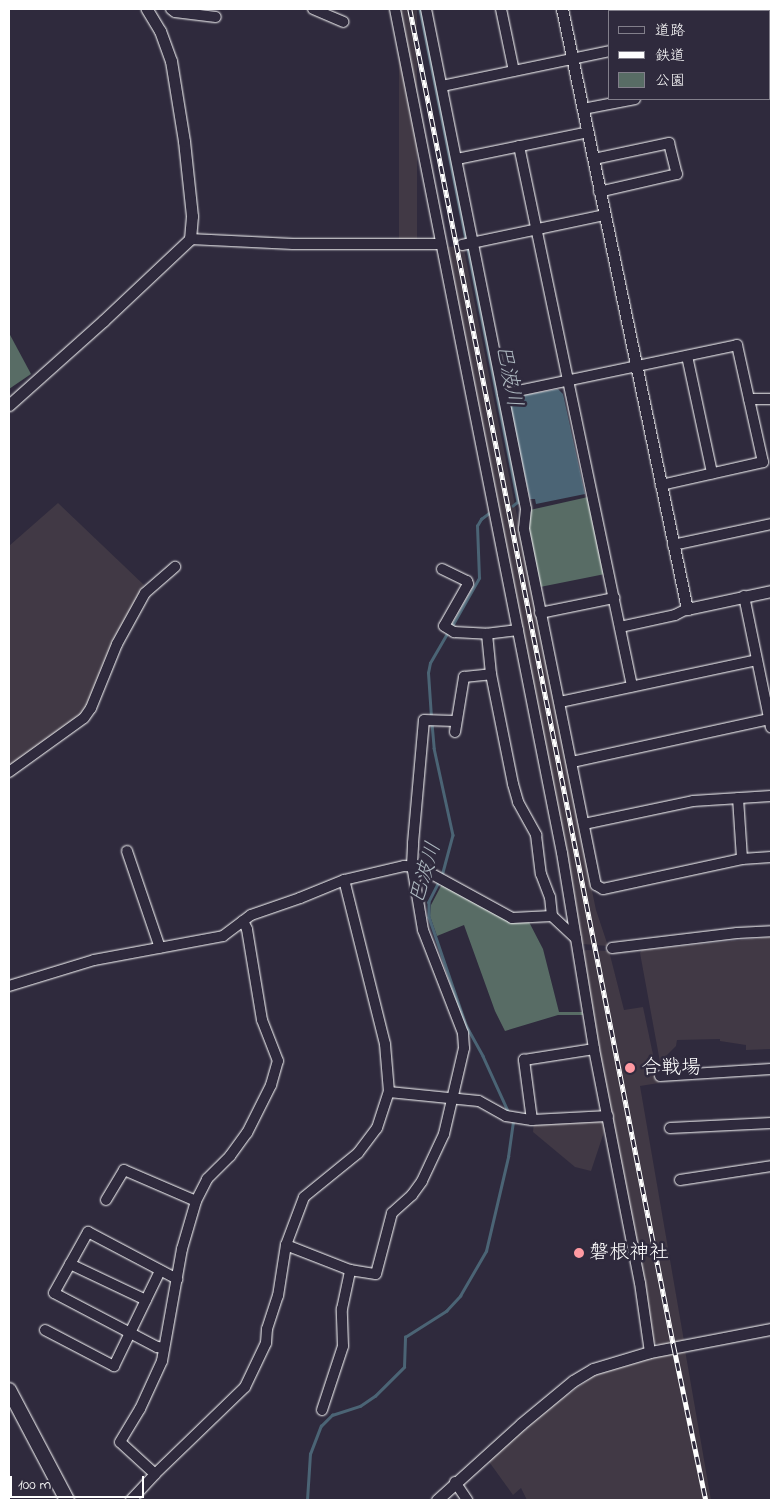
<!DOCTYPE html>
<html>
<head>
<meta charset="utf-8">
<style>
  body { margin:0 }
  #map { position:relative; width:780px; height:1509px; overflow:hidden; background:#2f2a3d; font-family:"Indie Flower","Klee One",sans-serif }
  div>[style] { position:absolute }
  [style*='--x'] { left:calc(var(--x)*1px); top:calc(var(--y)*1px); width:calc(var(--w)*1px); rotate:calc(var(--a)*1deg) }
  .built>* { inset:0; background:#413945; transform-origin:0 0 }
  .green>* { inset:0; background:#586c65 }
  .water>* { inset:0; background:#4b6475 }
  .stream>* { height:2.5px; margin:-1.25px; padding:0 1.25px; transform-origin:1.25px; border-radius:1.25px; background:#4b6475 }
  .roads { filter:drop-shadow(0 0 1px #fff) drop-shadow(0 0 1px #fff) }
  .minor>* { height:10px; margin:-5px; padding:0 5px; transform-origin:5px; border-radius:5px; background:#2f2a3d }
  .tertiary>* { height:11px; margin:-5.5px; padding:0 5.5px; transform-origin:5.5px; border-radius:5.5px; background:#2f2a3d }
  .secondary>* { height:14px; margin:-7px; padding:0 7px; transform-origin:7px; border-radius:7px; background:#2f2a3d }
  .rail>* { height:4.5px; margin-top:-2.25px; transform-origin:0; background:repeating-linear-gradient(90deg,#2f2a3d 0 8px,#fff 0 16px); box-sizing:border-box; border-block:1px solid #fff }
  .dots>* { width:14px; height:14px; translate:-50% -50%; box-sizing:border-box; border:2px solid #2f2a3d; border-radius:50% }
  span { translate:-50% -50%; white-space:nowrap; text-align:center; line-height:1.15; -webkit-text-stroke:5px #2f2a3d; paint-order:stroke }
  .poi-label { font-size:20px; color:#fff }
  .left { translate:0 -50%; text-align:left }
  .water-label { font-size:21px; color:#aeb9c1; font-style:italic }
  .frame { position:absolute; inset:0; border:10px solid #fff; pointer-events:none }
  .legend { position:absolute; left:608px; top:10px; width:162px; height:90px; box-sizing:border-box; background:#2f2a3d; border:1px solid #827f8b; margin:0; padding:6px 9px; list-style:none; font-size:15px; color:#fff }
  .legend li { display:flex; align-items:center; gap:10px; height:25px }
  .legend b { width:25px; border:1px solid #827f8b }
  .scale { position:absolute; left:10px; top:1476px; width:134px; height:22px; box-sizing:border-box; border:2px solid #fff; border-top:0; padding-left:6px; font-size:15px; line-height:18px; white-space:nowrap; color:#fff; -webkit-text-stroke:4px #2f2a3d; paint-order:stroke }
</style>
</head>
<body>
<div id="map">
  <div class="built">
    <div style="left:399px;top:9px;width:18px;height:235px"></div>
    <div style="clip-path:polygon(460px 246px,464px 249px,585px 857px,596px 910px,608px 946px,582px 944px,474px 382px,446px 250px,446px 247px)"></div>
    <div style="clip-path:polygon(58px 503px,144px 585px,118px 634px,85px 711px,9px 769px,9px 546px)"></div>
    <div style="clip-path:polygon(771px 937px,771px 1049px,746px 1050px,746px 1045px,720px 1041px,720px 1039px,677px 1040px,676px 1046px,660px 1062px,640px 953px,642px 950px)"></div>
    <div style="clip-path:polygon(587px 950px,609px 951px,624px 1010px,643px 1007px,659px 1083px,640px 1086px,684px 1341px,660px 1345px,653px 1342px,581px 951px)"></div>
    <div style="clip-path:polygon(605px 1120px,606px 1126px,591px 1171px,575px 1167px,533px 1132px,534px 1122px)"></div>
    <div style="clip-path:polygon(685px 1350px,711px 1500px,527px 1500px,521px 1488px,513px 1495px,487px 1459px,549px 1408px,595px 1375px,622px 1364px)"></div>
  </div>
  <div class="green">
    <div style="clip-path:polygon(9px 333px,31px 374px,9px 389px)"></div>
    <div style="clip-path:polygon(588px 497px,605px 574px,540px 587px,528px 530px,530px 510px)"></div>
    <div style="clip-path:polygon(442px 884px,529px 922px,543px 949px,559px 1012px,582px 1012px,583px 1015px,558px 1015px,505px 1031px,495px 1011px,464px 925px,437px 936px,430px 916px,431px 905px)"></div>
  </div>
  <div class="water">
    <div style="clip-path:polygon(558px 389px,563px 394px,585px 494px,536px 504px,535px 499px,530px 499px,509px 404px,515px 402px,514px 397px)"></div>
  </div>
  <div class="stream">
    <div style="--x:420;--y:9;--w:235;--a:78.7"></div>
    <div style="--x:468;--y:249;--w:258;--a:78.8"></div>
    <div style="--x:518;--y:502;--w:6;--a:141"></div>
    <div style="--x:452;--y:626;--w:55;--a:-60.6"></div>
    <div style="--x:479;--y:578;--w:52;--a:-92.2"></div>
    <div style="--x:477;--y:526;--w:8;--a:-60"></div>
    <div style="--x:481;--y:519;--w:10;--a:-37"></div>
    <div style="--x:431;--y:717;--w:44;--a:-93.9"></div>
    <div style="--x:428;--y:673;--w:10;--a:-79"></div>
    <div style="--x:430;--y:663;--w:34;--a:-60"></div>
    <div style="--x:432;--y:723;--w:25;--a:85"></div>
    <div style="--x:434;--y:748;--w:89;--a:77.7"></div>
    <div style="--x:453;--y:835;--w:42;--a:105"></div>
    <div style="--x:440;--y:880;--w:25;--a:117"></div>
    <div style="--x:429;--y:902;--w:15;--a:90"></div>
    <div style="--x:429;--y:917;--w:114;--a:71.1"></div>
    <div style="--x:466;--y:1025;--w:35;--a:61"></div>
    <div style="--x:483;--y:1056;--w:63;--a:65.5"></div>
    <div style="--x:307;--y:1500;--w:46;--a:-86.3"></div>
    <div style="--x:310;--y:1454;--w:30;--a:-69"></div>
    <div style="--x:321;--y:1426;--w:16;--a:-45"></div>
    <div style="--x:332;--y:1415;--w:29;--a:-18"></div>
    <div style="--x:360;--y:1406;--w:18;--a:-34"></div>
    <div style="--x:375;--y:1396;--w:41;--a:-45"></div>
    <div style="--x:404;--y:1367;--w:30;--a:-88"></div>
    <div style="--x:405;--y:1337;--w:49;--a:-32.4"></div>
    <div style="--x:446;--y:1311;--w:21;--a:-47"></div>
    <div style="--x:460;--y:1296;--w:52;--a:-60"></div>
    <div style="--x:486;--y:1251;--w:97;--a:-76.8"></div>
    <div style="--x:508;--y:1157;--w:35;--a:-82"></div>
  </div>
  <div class="roads">
    <div class="minor">
      <div style="--x:171;--y:9;--w:5;--a:37"></div>
      <div style="--x:175;--y:12;--w:41;--a:7"></div>
      <div style="--x:313;--y:9;--w:33;--a:23"></div>
      <div style="--x:395;--y:9;--w:860;--a:78.81"></div>
      <div style="--x:562;--y:853;--w:199;--a:80.7"></div>
      <div style="--x:594;--y:1049;--w:238;--a:78.9"></div>
      <div style="--x:640;--y:1283;--w:70;--a:81.8"></div>
      <div style="--x:426;--y:9;--w:510;--a:78.69"></div>
      <div style="--x:526;--y:509;--w:20;--a:96"></div>
      <div style="--x:524;--y:529;--w:363;--a:78.6"></div>
      <div style="--x:596;--y:885;--w:8;--a:30"></div>
      <div style="--x:603;--y:889;--w:142;--a:-12.2"></div>
      <div style="--x:742;--y:859;--w:29;--a:-4"></div>
      <div style="--x:501;--y:9;--w:63;--a:78.2"></div>
      <div style="--x:645;--y:9;--w:2;--a:63"></div>
      <div style="--x:769;--y:72;--w:2;--a:-27"></div>
      <div style="--x:442;--y:86;--w:171;--a:-11.8"></div>
      <div style="--x:583;--y:109;--w:53;--a:-10.9"></div>
      <div style="--x:519;--y:146;--w:552;--a:78.18"></div>
      <div style="--x:457;--y:159;--w:134;--a:-11.6"></div>
      <div style="--x:594;--y:159;--w:77;--a:-12"></div>
      <div style="--x:669;--y:143;--w:32;--a:76"></div>
      <div style="--x:677;--y:174;--w:80;--a:167"></div>
      <div style="--x:190;--y:239;--w:103;--a:2.8"></div>
      <div style="--x:293;--y:244;--w:148;--a:0"></div>
      <div style="--x:462;--y:245;--w:145;--a:-11.9"></div>
      <div style="--x:687;--y:356;--w:120;--a:77.9"></div>
      <div style="--x:503;--y:394;--w:239;--a:-11.8"></div>
      <div style="--x:737;--y:345;--w:120;--a:77.5"></div>
      <div style="--x:763;--y:462;--w:105;--a:167.3"></div>
      <div style="--x:749;--y:399;--w:22;--a:0"></div>
      <div style="--x:673;--y:545;--w:100;--a:-12.1"></div>
      <div style="--x:442;--y:569;--w:28;--a:26"></div>
      <div style="--x:467;--y:581;--w:3;--a:72"></div>
      <div style="--x:468;--y:584;--w:48;--a:119.7"></div>
      <div style="--x:444;--y:626;--w:12;--a:31"></div>
      <div style="--x:454;--y:632;--w:33;--a:3"></div>
      <div style="--x:744;--y:596;--w:134;--a:78.4"></div>
      <div style="--x:540;--y:613;--w:76;--a:-11.5"></div>
      <div style="--x:620;--y:627;--w:56;--a:-12.3"></div>
      <div style="--x:675;--y:615;--w:13;--a:-27"></div>
      <div style="--x:518;--y:630;--w:31;--a:173"></div>
      <div style="--x:487;--y:634;--w:40;--a:84.3"></div>
      <div style="--x:491;--y:674;--w:112;--a:78.7"></div>
      <div style="--x:513;--y:784;--w:19;--a:74"></div>
      <div style="--x:518;--y:802;--w:38;--a:61"></div>
      <div style="--x:536;--y:835;--w:39;--a:83"></div>
      <div style="--x:541;--y:874;--w:25;--a:69"></div>
      <div style="--x:550;--y:897;--w:19;--a:84"></div>
      <div style="--x:552;--y:916;--w:33;--a:43"></div>
      <div style="--x:560;--y:702;--w:201;--a:-12"></div>
      <div style="--x:455;--y:732;--w:56;--a:-80.7"></div>
      <div style="--x:464;--y:677;--w:27;--a:-6"></div>
      <div style="--x:572;--y:762;--w:203;--a:-12.3"></div>
      <div style="--x:9;--y:772;--w:92;--a:-35.8"></div>
      <div style="--x:84;--y:718;--w:12;--a:-55"></div>
      <div style="--x:91;--y:708;--w:69;--a:-67.9"></div>
      <div style="--x:117;--y:644;--w:58;--a:-61.2"></div>
      <div style="--x:145;--y:593;--w:40;--a:-41"></div>
      <div style="--x:738;--y:798;--w:61;--a:86.2"></div>
      <div style="--x:584;--y:824;--w:111;--a:-11.9"></div>
      <div style="--x:693;--y:801;--w:78;--a:-3.7"></div>
      <div style="--x:127;--y:851;--w:102;--a:71.2"></div>
      <div style="--x:612;--y:948;--w:126;--a:-6.8"></div>
      <div style="--x:737;--y:933;--w:34;--a:-3"></div>
      <div style="--x:9;--y:986;--w:89;--a:-17"></div>
      <div style="--x:94;--y:960;--w:131;--a:-10.5"></div>
      <div style="--x:223;--y:936;--w:35;--a:-37"></div>
      <div style="--x:251;--y:915;--w:52;--a:-19.1"></div>
      <div style="--x:300;--y:898;--w:48;--a:-22.2"></div>
      <div style="--x:344;--y:880;--w:62;--a:-13.1"></div>
      <div style="--x:404;--y:866;--w:15;--a:4"></div>
      <div style="--x:419;--y:867;--w:106;--a:28.7"></div>
      <div style="--x:512;--y:918;--w:40;--a:-2.9"></div>
      <div style="--x:660;--y:1076;--w:111;--a:-3.6"></div>
      <div style="--x:389;--y:1092;--w:90;--a:5.7"></div>
      <div style="--x:479;--y:1101;--w:31;--a:29"></div>
      <div style="--x:506;--y:1116;--w:26;--a:9"></div>
      <div style="--x:532;--y:1120;--w:76;--a:-3"></div>
      <div style="--x:532;--y:1120;--w:61;--a:-97.6"></div>
      <div style="--x:524;--y:1060;--w:71;--a:-8.9"></div>
      <div style="--x:670;--y:1128;--w:101;--a:-2.8"></div>
      <div style="--x:680;--y:1180;--w:92;--a:-8.7"></div>
      <div style="--x:106;--y:1200;--w:35;--a:-59"></div>
      <div style="--x:124;--y:1170;--w:78;--a:23.3"></div>
      <div style="--x:286;--y:1245;--w:69;--a:21.3"></div>
      <div style="--x:350;--y:1270;--w:26;--a:9"></div>
      <div style="--x:376;--y:1274;--w:63;--a:-75.3"></div>
      <div style="--x:392;--y:1213;--w:27;--a:-42"></div>
      <div style="--x:412;--y:1195;--w:17;--a:-54"></div>
      <div style="--x:422;--y:1181;--w:52;--a:-64.9"></div>
      <div style="--x:444;--y:1134;--w:88;--a:-76.9"></div>
      <div style="--x:464;--y:1048;--w:15;--a:-94"></div>
      <div style="--x:463;--y:1033;--w:110;--a:-111.2"></div>
      <div style="--x:423;--y:930;--w:66;--a:-99.6"></div>
      <div style="--x:412;--y:865;--w:22;--a:-87"></div>
      <div style="--x:413;--y:843;--w:123;--a:-84.9"></div>
      <div style="--x:424;--y:720;--w:31;--a:2"></div>
      <div style="--x:70;--y:1264;--w:84;--a:25.3"></div>
      <div style="--x:45;--y:1330;--w:78;--a:27.6"></div>
      <div style="--x:114;--y:1366;--w:106;--a:-64.2"></div>
      <div style="--x:164;--y:1348;--w:7;--a:-172"></div>
      <div style="--x:157;--y:1347;--w:116;--a:-152.3"></div>
      <div style="--x:54;--y:1293;--w:70;--a:-60.9"></div>
      <div style="--x:88;--y:1232;--w:101;--a:27.8"></div>
      <div style="--x:322;--y:1410;--w:67;--a:-71.8"></div>
      <div style="--x:343;--y:1346;--w:37;--a:-92"></div>
      <div style="--x:342;--y:1309;--w:40;--a:-78"></div>
      <div style="--x:155;--y:1474;--w:47;--a:-137.6"></div>
      <div style="--x:120;--y:1442;--w:39;--a:-59"></div>
      <div style="--x:140;--y:1409;--w:53;--a:-65.4"></div>
      <div style="--x:162;--y:1361;--w:114;--a:-79.9"></div>
      <div style="--x:182;--y:1249;--w:50;--a:-73.7"></div>
      <div style="--x:196;--y:1201;--w:25;--a:-63"></div>
      <div style="--x:207;--y:1179;--w:33;--a:-45"></div>
      <div style="--x:230;--y:1156;--w:29;--a:-54"></div>
      <div style="--x:247;--y:1133;--w:54;--a:-63.4"></div>
      <div style="--x:271;--y:1085;--w:25;--a:-74"></div>
      <div style="--x:278;--y:1061;--w:44;--a:-111.3"></div>
      <div style="--x:262;--y:1020;--w:92;--a:-99.4"></div>
      <div style="--x:247;--y:929;--w:9;--a:-117"></div>
      <div style="--x:455;--y:1482;--w:22;--a:56"></div>
      <div style="--x:131;--y:1500;--w:35;--a:-47"></div>
      <div style="--x:155;--y:1474;--w:125;--a:-44"></div>
      <div style="--x:245;--y:1387;--w:49;--a:-64.5"></div>
      <div style="--x:266;--y:1343;--w:14;--a:-86"></div>
      <div style="--x:267;--y:1329;--w:35;--a:-72"></div>
      <div style="--x:278;--y:1296;--w:52;--a:-81.1"></div>
      <div style="--x:286;--y:1245;--w:51;--a:-69.4"></div>
      <div style="--x:304;--y:1197;--w:70;--a:-39.2"></div>
      <div style="--x:358;--y:1153;--w:31;--a:-53"></div>
      <div style="--x:377;--y:1128;--w:38;--a:-72"></div>
      <div style="--x:389;--y:1092;--w:48;--a:-94.8"></div>
      <div style="--x:385;--y:1044;--w:169;--a:-104"></div>
    </div>
    <div class="tertiary">
      <div style="--x:562;--y:9;--w:613;--a:78.23"></div>
      <div style="--x:687;--y:609;--w:86;--a:-12.1"></div>
      <div style="--x:9;--y:405;--w:126;--a:-41.8"></div>
      <div style="--x:103;--y:321;--w:120;--a:-43.3"></div>
      <div style="--x:190;--y:239;--w:23;--a:-85"></div>
      <div style="--x:192;--y:216;--w:75;--a:-96.1"></div>
      <div style="--x:184;--y:141;--w:81;--a:-99.2"></div>
      <div style="--x:171;--y:61;--w:32;--a:-110"></div>
      <div style="--x:160;--y:31;--w:26;--a:-121"></div>
      <div style="--x:437;--y:1500;--w:113;--a:-42.1"></div>
      <div style="--x:521;--y:1424;--w:67;--a:-39.6"></div>
      <div style="--x:573;--y:1381;--w:23;--a:-31"></div>
      <div style="--x:593;--y:1369;--w:59;--a:-16.6"></div>
      <div style="--x:650;--y:1352;--w:123;--a:-10.8"></div>
    </div>
    <div class="secondary">
      <div style="--x:9;--y:1390;--w:124;--a:62.2"></div>
    </div>
  </div>
  <div class="rail">
    <div style="--x:410;--y:9;--w:1364;--a:78.84"></div>
    <div style="--x:674;--y:1347;--w:156;--a:78.2"></div>
  </div>
  <div class="dots">
    <div style="left:630px;top:1068px;background:#ff9aa2"></div>
    <div style="left:579px;top:1253px;background:#ff9aa2"></div>
  </div>
  <div class="poi-label">
    <span class="left" style="left:641px;top:1068px">合戦場</span>
    <span class="left" style="left:589px;top:1253px">磐根神社</span>
  </div>
  <div class="water-label">
    <span style="left:508px;top:376px;rotate:79deg">巴波川</span>
    <span style="left:426px;top:873px;rotate:-73deg">巴波川</span>
  </div>
  <div class="frame"></div>
  <ul class="legend">
  <li><b style="height:6px;background:#2f2a3d"></b>道路</li>
  <li><b style="height:6px;background:#fff"></b>鉄道</li>
  <li><b style="height:14px;background:#586c65"></b>公園</li>
  </ul>
  <div class="scale">100 m</div>
</div>
</body>
</html>
